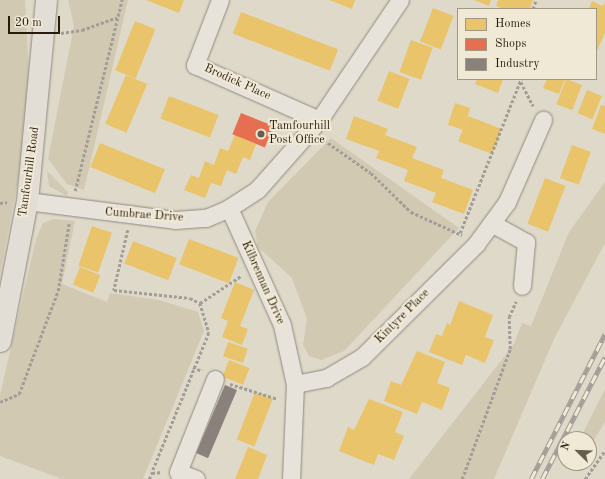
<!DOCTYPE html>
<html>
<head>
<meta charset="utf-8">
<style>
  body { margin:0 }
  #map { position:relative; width:605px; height:479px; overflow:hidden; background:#dfd9c9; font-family:"Old Standard TT",serif }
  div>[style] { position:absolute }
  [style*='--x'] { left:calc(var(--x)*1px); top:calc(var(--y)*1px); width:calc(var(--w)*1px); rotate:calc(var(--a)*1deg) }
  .green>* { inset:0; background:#d2c9b3 }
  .homes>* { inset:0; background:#e9c46a; transform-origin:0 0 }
  .shops>* { inset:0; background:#e76f51; transform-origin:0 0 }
  .industry>* { inset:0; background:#8a817c; transform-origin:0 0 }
  .path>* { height:2.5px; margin-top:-1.25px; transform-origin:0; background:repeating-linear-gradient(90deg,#a29e97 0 3px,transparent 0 5px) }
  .roads { filter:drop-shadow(0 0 1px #8f8a7f) drop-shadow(0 0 1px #8f8a7f) }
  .minor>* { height:17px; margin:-8.5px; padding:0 8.5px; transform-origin:8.5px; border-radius:8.5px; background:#e7e3db }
  .major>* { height:21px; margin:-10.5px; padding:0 10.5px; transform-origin:10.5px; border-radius:10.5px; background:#e2ded5 }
  .rail>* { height:4.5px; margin-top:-2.25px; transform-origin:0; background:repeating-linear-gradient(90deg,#f0e9d6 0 9px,#a29e97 0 18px); box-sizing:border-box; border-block:1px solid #a29e97 }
  .dots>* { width:11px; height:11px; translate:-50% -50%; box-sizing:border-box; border:2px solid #f0e9d6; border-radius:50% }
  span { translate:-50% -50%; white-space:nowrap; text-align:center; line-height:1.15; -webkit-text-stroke:4px #f0e9d6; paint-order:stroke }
  .street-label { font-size:12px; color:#281b0c }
  .poi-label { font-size:12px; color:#281b0c }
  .left { translate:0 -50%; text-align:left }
  .legend { position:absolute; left:457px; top:8px; width:140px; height:72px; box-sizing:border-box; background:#f0e9d6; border:1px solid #a09785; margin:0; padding:5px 7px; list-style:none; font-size:12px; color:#281b0c }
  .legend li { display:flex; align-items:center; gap:8px; height:20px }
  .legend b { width:20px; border:1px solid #a09785 }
  .north { position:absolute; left:557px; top:431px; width:40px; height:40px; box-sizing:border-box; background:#f0e9d6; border:1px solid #a09785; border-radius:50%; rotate:293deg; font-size:11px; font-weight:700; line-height:16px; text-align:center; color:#281b0c }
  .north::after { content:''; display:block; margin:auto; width:14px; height:18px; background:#685e4e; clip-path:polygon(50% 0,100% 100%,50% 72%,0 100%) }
  .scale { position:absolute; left:8px; top:16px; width:52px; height:18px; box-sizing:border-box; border:2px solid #281b0c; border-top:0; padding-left:5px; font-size:12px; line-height:14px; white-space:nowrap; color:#281b0c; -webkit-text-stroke:3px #f0e9d6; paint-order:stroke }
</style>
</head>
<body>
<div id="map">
  <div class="green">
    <div style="clip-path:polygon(0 0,25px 0,29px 75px,19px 175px,0 275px)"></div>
    <div style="clip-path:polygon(68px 0,128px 0,84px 190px,67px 184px,48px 159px,74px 26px)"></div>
    <div style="clip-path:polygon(331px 138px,459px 228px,344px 351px,321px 360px,309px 356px,303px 345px,307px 319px,292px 278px,258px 247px,255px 231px,268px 202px)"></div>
    <div style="clip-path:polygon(47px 171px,68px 192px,67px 196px,49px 186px)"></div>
    <div style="clip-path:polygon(605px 182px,605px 243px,554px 339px,494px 479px,409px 479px,514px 344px,522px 323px,531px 326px,569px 232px)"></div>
    <div style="clip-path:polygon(54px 219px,75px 221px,62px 284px,107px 302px,110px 293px,159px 300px,198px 312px,204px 331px,143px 479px,62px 479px,0 456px,0 395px,36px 239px,43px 223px)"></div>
    <div style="clip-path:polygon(605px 389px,605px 422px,594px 440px,580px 439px)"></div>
  </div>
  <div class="homes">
    <div style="clip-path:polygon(146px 0,184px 0,179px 13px)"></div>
    <div style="clip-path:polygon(329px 0,355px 0,352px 9px)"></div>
    <div style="clip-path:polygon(474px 0,491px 0,489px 6px)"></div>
    <div style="clip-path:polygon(498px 0,533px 0,530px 9px,504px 9px,496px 6px)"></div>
    <div style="clip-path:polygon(592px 1px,602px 6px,605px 3px,605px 33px,596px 53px,596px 9px,589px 9px)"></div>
    <div style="left:433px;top:8px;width:22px;height:36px;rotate:21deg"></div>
    <div style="left:241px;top:12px;width:104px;height:23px;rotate:21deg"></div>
    <div style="left:135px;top:21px;width:22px;height:53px;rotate:22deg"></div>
    <div style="left:411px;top:40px;width:23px;height:34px;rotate:20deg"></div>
    <div style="left:389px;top:71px;width:22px;height:32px;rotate:21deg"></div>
    <div style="left:126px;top:75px;width:23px;height:53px;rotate:23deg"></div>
    <div style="clip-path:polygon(477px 79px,503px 79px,498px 93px,475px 84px)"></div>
    <div style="clip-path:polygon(547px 79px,565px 79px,559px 94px,543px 88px)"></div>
    <div style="left:566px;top:79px;width:17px;height:27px;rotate:21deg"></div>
    <div style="left:587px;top:90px;width:16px;height:25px;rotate:22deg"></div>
    <div style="left:169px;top:96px;width:53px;height:24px;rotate:21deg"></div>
    <div style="left:455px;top:103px;width:16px;height:23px;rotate:18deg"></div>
    <div style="clip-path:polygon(601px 105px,605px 106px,605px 134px,592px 129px)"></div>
    <div style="clip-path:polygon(354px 116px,388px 129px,385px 135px,417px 147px,412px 158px,444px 170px,441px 178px,473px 190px,464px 214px,432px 202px,436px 193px,404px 181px,408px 170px,376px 158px,379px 151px,346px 139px)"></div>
    <div style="left:468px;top:116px;width:36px;height:27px;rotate:21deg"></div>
    <div style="clip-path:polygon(235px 135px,256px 144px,250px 160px,243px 157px,236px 174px,227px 170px,221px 186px,211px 183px,205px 198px,184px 190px,191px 175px,199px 178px,205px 161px,214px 165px,220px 148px,228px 151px)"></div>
    <div style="left:100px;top:143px;width:70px;height:26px;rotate:22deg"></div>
    <div style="left:572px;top:145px;width:20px;height:35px;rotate:20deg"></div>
    <div style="left:545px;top:178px;width:22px;height:49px;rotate:21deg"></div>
    <div style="left:92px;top:226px;width:21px;height:42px;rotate:19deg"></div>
    <div style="left:189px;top:239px;width:53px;height:27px;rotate:21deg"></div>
    <div style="left:133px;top:241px;width:47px;height:24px;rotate:21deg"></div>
    <div style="left:80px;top:267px;width:22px;height:19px;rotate:22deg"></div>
    <div style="clip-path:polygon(235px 282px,254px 290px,240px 326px,248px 329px,242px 345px,222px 337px,228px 321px,221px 318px)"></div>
    <div style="clip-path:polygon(459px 301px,493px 315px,485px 337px,494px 340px,485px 363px,466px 355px,462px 365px,429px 352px,436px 334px,442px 336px,447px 323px,450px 325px)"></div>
    <div style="left:228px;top:342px;width:21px;height:15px;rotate:19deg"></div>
    <div style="clip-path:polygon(417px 351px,445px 362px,437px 383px,450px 388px,442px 410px,422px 402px,417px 414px,384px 401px,391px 381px,401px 385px)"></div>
    <div style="left:229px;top:360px;width:22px;height:18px;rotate:21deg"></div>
    <div style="left:255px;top:392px;width:19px;height:51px;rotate:21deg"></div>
    <div style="clip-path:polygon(369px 399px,403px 412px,395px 432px,404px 436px,394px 460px,378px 454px,374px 465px,339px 451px,348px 427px,354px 430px)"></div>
    <div style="clip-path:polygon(248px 447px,267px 455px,258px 479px,235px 479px)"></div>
  </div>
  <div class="shops">
    <div style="left:241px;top:113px;width:35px;height:23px;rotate:22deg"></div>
  </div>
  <div class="industry">
    <div style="left:225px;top:385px;width:13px;height:74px;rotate:23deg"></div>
  </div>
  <div class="path">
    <div style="--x:533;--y:9;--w:9;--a:-72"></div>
    <div style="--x:61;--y:33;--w:21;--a:-8"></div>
    <div style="--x:82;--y:30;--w:37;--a:-20"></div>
    <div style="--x:521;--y:82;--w:27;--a:63"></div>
    <div style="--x:324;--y:140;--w:57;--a:35.1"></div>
    <div style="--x:371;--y:173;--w:56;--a:44.3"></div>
    <div style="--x:411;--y:212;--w:56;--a:24.3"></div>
    <div style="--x:75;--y:191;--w:197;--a:-76.2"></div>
    <div style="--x:0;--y:203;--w:7;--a:-8"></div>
    <div style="--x:128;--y:230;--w:62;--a:103.1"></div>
    <div style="--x:114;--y:290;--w:76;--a:6"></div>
    <div style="--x:190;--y:298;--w:11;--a:27"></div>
    <div style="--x:200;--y:303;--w:31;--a:73"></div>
    <div style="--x:209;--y:333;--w:151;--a:112.2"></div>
    <div style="--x:460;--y:233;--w:166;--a:-68.4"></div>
    <div style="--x:200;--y:303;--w:49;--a:-33.4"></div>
    <div style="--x:193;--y:367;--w:10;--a:24"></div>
    <div style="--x:230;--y:384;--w:50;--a:17.4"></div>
    <div style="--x:0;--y:402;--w:21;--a:-23"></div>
    <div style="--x:19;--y:394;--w:110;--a:-69.3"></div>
    <div style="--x:58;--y:291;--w:69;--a:-80.8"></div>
    <div style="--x:149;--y:479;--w:7;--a:-63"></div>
    <div style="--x:152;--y:473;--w:10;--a:-6"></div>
    <div style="--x:462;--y:479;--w:139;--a:-69.7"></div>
    <div style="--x:510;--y:349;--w:32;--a:-92"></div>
    <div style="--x:509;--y:317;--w:17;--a:-66"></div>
    <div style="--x:585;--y:479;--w:35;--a:-55"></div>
  </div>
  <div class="roads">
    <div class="minor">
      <div style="--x:220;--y:0;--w:70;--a:111"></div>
      <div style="--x:195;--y:65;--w:136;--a:23.9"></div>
      <div style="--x:27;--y:201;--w:149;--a:7.3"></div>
      <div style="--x:175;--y:220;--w:31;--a:-4"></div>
      <div style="--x:206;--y:218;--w:25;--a:-23"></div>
      <div style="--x:229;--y:208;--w:33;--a:-33"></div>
      <div style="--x:257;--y:190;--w:94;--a:-48.5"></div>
      <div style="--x:319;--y:120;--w:145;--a:-56"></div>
      <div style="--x:229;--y:208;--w:128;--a:65.6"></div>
      <div style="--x:282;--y:325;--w:60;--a:77.6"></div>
      <div style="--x:295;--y:384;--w:95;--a:92.4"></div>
      <div style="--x:493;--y:224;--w:38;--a:29"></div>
      <div style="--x:526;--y:242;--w:44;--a:95.2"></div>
      <div style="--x:295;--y:384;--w:32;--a:-11"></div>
      <div style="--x:326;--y:378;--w:42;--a:-30.3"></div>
      <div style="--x:362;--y:357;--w:161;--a:-44.7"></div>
      <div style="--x:476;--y:244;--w:52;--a:-53.6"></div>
      <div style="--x:507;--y:202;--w:90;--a:-66.3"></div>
      <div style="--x:196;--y:479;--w:19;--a:-159"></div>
      <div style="--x:178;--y:472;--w:100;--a:-68.3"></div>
    </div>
    <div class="major">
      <div style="--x:0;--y:341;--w:143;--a:-79.1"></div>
      <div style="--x:27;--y:201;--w:202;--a:-84.6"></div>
    </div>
  </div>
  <div class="rail">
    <div style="--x:531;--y:479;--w:163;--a:-63"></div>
    <div style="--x:542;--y:479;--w:137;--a:-62.7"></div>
  </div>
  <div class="dots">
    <div style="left:261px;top:134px;background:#685e4e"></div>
  </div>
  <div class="street-label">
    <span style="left:237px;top:83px;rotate:24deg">Brodick Place</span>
    <span style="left:30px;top:172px;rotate:-82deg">Tamfourhill Road</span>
    <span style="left:144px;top:216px;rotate:4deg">Cumbrae Drive</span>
    <span style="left:262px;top:283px;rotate:66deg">Kilbrennan Drive</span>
    <span style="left:403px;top:317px;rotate:-45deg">Kintyre Place</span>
  </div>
  <div class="poi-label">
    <span class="left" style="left:269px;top:134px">Tamfourhill<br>Post Office</span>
  </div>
  <ul class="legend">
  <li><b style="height:11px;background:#e9c46a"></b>Homes</li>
  <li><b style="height:11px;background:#e76f51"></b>Shops</li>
  <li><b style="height:11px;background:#8a817c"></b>Industry</li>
  </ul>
  <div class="north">N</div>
  <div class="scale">20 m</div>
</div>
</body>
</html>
